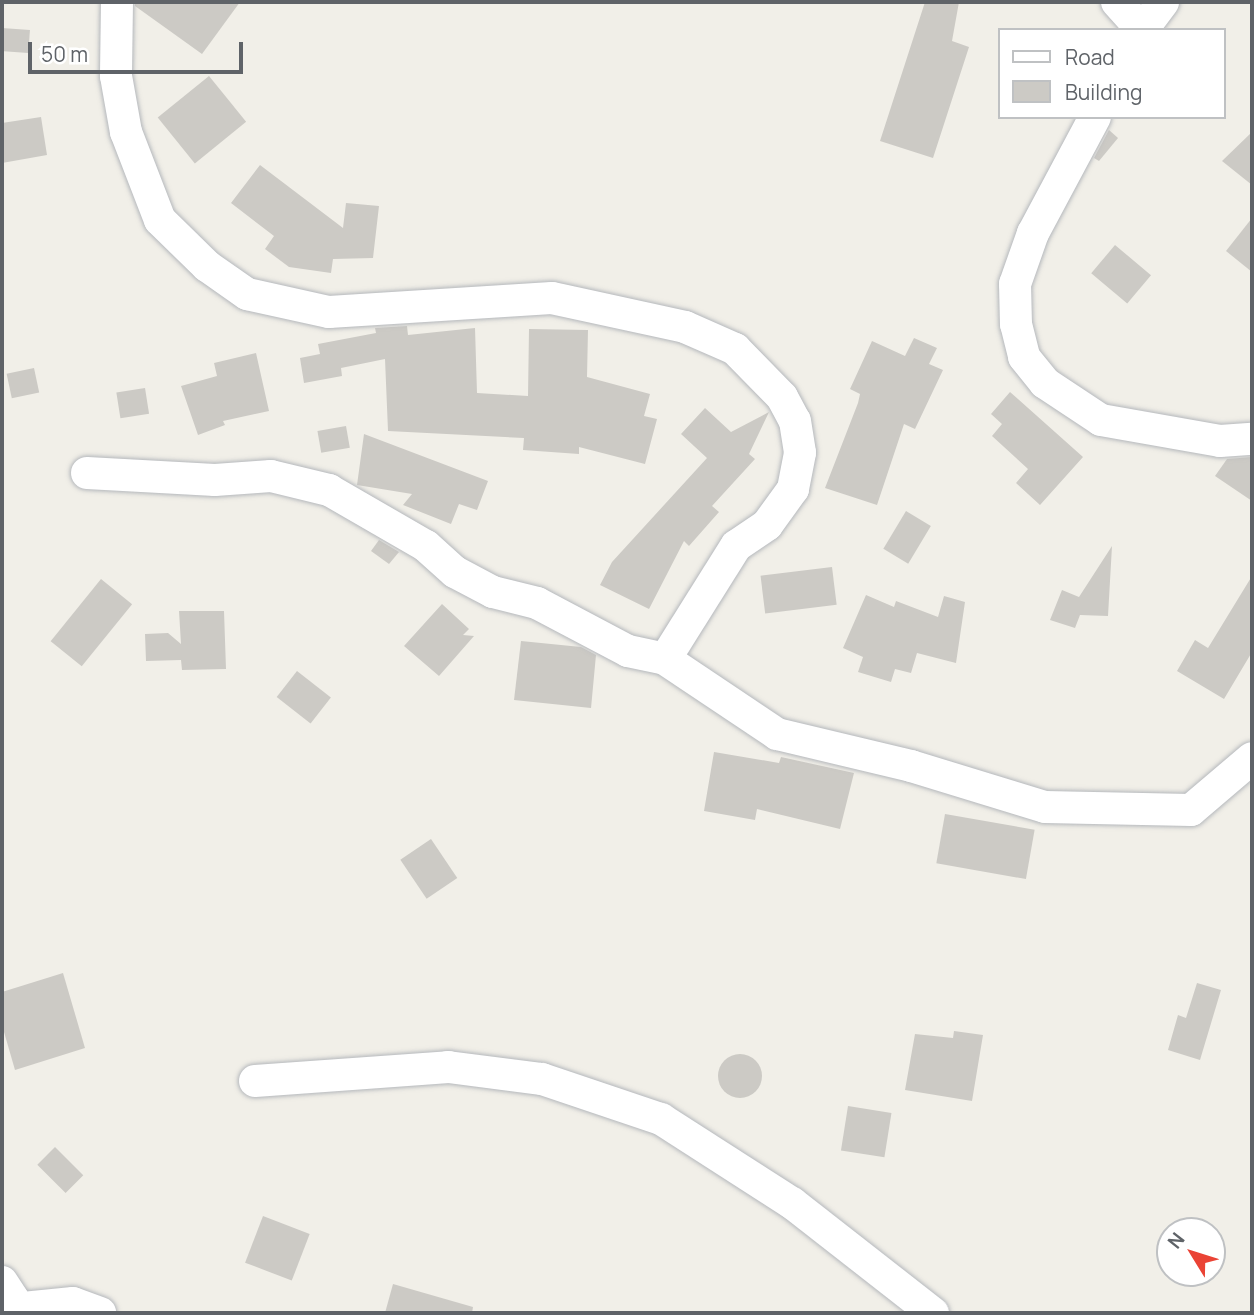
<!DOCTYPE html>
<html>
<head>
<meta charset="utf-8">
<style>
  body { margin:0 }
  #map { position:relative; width:1254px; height:1315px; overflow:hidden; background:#f1efe8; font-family:Manrope,sans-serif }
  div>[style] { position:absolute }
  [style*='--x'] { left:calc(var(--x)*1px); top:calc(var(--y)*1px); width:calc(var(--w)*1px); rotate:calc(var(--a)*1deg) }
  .building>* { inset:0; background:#cccac5; transform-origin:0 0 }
  .round { border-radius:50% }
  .roads { filter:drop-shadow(0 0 2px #b5b8bc) drop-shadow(0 0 2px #b5b8bc) }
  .minor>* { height:32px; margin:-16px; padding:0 16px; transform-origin:16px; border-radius:16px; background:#fff }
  span { translate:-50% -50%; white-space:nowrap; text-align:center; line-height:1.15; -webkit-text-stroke:5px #fff; paint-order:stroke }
  .frame { position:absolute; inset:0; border:4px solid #5f6368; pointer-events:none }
  .legend { position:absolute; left:998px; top:28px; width:228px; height:91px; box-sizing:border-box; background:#fff; border:2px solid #bfc1c3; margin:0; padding:9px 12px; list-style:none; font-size:21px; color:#5f6368 }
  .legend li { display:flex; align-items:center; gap:14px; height:35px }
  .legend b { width:35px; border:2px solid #bfc1c3 }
  .north { position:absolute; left:1156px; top:1217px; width:70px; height:70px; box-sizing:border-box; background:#fff; border:2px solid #bfc1c3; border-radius:50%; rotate:308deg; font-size:19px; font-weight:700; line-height:28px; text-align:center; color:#5f6368 }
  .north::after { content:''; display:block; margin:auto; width:24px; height:32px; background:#ea4335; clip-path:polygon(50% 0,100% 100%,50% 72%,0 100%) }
  .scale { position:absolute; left:28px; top:42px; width:215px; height:32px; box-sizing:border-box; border:4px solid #5f6368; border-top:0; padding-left:9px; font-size:21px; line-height:24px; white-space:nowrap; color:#5f6368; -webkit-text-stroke:5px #fff; paint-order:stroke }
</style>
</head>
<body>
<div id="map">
  <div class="building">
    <div style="clip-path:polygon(135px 2px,240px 2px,202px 54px,135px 6px)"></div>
    <div style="clip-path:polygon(925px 2px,959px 2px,952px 41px,969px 47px,933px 158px,880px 141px)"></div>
    <div style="left:2px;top:28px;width:28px;height:23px;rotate:4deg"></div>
    <div style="left:209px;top:76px;width:59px;height:66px;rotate:51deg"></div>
    <div style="clip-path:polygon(41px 117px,47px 155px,2px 163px,2px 123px)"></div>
    <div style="clip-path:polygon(1109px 130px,1118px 138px,1099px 161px,1094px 158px)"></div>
    <div style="clip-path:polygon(1252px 132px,1252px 185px,1222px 161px)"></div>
    <div style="clip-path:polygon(260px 165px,343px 228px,346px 203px,379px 206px,373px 258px,333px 259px,331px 273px,289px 267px,265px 249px,274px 236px,231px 203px)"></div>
    <div style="clip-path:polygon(1252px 218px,1252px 272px,1226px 251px)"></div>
    <div style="left:1115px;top:245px;width:47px;height:37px;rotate:40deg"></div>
    <div style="clip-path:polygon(407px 326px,408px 335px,475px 328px,477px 393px,528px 396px,529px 329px,588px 330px,587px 377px,650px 394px,644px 416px,657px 419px,645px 464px,579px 447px,579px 454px,523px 450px,524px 438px,388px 431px,385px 359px,341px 368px,342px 376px,304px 383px,300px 358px,320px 354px,318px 344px,376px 333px,375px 328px)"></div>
    <div style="clip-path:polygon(914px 338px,937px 348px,929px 364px,943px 370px,915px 429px,904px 424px,877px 505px,825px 488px,858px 403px,860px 394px,850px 389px,872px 341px,905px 356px)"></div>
    <div style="clip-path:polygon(256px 353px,269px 411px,223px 421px,225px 425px,198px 435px,181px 386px,217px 376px,214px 363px)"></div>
    <div style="left:34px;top:368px;width:25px;height:28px;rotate:78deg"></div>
    <div style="left:145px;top:388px;width:26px;height:29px;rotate:81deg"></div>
    <div style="clip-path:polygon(1010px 392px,1083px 457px,1040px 505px,1016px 483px,1028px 469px,992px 436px,1002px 424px,991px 414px)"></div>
    <div style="clip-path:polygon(705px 408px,731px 432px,769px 412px,749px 454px,755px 459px,712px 506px,719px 512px,689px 546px,684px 541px,649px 609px,600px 585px,612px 562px,707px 458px,681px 434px)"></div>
    <div style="left:346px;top:426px;width:22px;height:29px;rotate:80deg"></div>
    <div style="clip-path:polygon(364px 434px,488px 481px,477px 510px,459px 504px,451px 524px,403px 505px,412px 494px,357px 485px)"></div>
    <div style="clip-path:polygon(1252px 457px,1252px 501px,1215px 476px,1227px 459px)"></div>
    <div style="left:906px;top:511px;width:29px;height:44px;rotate:31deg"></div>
    <div style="clip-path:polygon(379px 540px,399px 552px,389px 564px,371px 551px)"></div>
    <div style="clip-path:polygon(1112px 546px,1108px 616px,1080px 615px,1075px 628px,1050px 620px,1062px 590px,1079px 597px)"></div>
    <div style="left:832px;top:567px;width:38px;height:72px;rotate:83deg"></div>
    <div style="clip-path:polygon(1252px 576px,1252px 652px,1224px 699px,1177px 671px,1195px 640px,1208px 648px)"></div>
    <div style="left:101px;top:579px;width:40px;height:80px;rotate:39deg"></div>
    <div style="clip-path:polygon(866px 595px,894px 607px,896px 601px,938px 617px,944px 596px,965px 602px,956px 663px,917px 653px,911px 673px,895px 669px,891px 682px,858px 672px,863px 657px,843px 648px)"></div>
    <div style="clip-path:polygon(442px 604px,469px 629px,463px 635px,474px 636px,439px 676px,404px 646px)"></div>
    <div style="clip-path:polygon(179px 611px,224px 611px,226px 669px,182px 670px,181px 660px,146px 661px,145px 634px,168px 633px,181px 644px)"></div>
    <div style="clip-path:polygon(521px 641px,581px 647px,596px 655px,591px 708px,514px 700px)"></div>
    <div style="left:297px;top:671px;width:43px;height:33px;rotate:38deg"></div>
    <div style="clip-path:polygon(714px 752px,779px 763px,781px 757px,854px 773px,840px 829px,757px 809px,755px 820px,704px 811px)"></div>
    <div style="left:945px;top:814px;width:91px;height:50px;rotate:10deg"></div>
    <div style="left:431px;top:839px;width:47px;height:37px;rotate:56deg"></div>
    <div style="clip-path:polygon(63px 973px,85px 1048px,15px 1070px,2px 1025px,2px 992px)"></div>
    <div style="clip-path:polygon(1197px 983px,1221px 990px,1200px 1060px,1168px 1050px,1178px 1015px,1186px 1018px)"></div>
    <div style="clip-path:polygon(954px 1031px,983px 1035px,972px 1101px,905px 1090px,915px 1034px,953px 1038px)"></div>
    <div class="round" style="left:718px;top:1054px;width:44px;height:44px"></div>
    <div style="left:848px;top:1106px;width:44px;height:45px;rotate:9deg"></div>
    <div style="left:55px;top:1147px;width:40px;height:25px;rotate:45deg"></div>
    <div style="left:263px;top:1216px;width:50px;height:50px;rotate:21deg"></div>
    <div style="clip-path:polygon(393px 1284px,473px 1307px,472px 1313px,385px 1313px)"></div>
  </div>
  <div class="roads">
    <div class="minor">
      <div style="--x:117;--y:2;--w:74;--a:90.8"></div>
      <div style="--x:116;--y:76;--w:57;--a:79.9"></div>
      <div style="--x:126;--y:132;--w:94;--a:68.9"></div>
      <div style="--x:160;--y:220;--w:66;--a:44.4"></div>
      <div style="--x:207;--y:266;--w:49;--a:35"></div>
      <div style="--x:247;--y:294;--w:84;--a:12.4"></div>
      <div style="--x:329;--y:312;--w:223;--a:-3.6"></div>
      <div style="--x:552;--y:298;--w:136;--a:12.3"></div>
      <div style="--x:685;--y:327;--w:55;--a:23.7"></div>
      <div style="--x:735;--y:349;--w:67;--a:45.6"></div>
      <div style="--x:782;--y:397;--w:27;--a:62"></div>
      <div style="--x:795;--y:421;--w:32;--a:81"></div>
      <div style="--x:800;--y:453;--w:37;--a:101"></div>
      <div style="--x:793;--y:489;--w:44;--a:125.8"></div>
      <div style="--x:767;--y:525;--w:37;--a:146"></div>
      <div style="--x:736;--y:546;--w:133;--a:122.1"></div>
      <div style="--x:1117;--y:2;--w:38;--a:48"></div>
      <div style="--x:1142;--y:30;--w:35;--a:-53"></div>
      <div style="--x:1095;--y:117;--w:132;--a:118.1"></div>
      <div style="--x:1033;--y:233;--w:54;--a:109.4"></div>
      <div style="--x:1015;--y:284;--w:40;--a:88.6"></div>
      <div style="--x:1016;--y:324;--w:34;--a:76"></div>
      <div style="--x:1024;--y:357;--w:33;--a:51"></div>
      <div style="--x:1045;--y:383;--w:67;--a:33.5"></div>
      <div style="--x:1101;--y:420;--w:121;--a:10"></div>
      <div style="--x:1220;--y:441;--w:32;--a:-4"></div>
      <div style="--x:87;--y:473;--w:128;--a:3.1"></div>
      <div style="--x:215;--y:480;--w:56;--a:-4.1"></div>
      <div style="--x:271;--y:476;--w:60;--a:13.6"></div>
      <div style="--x:329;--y:490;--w:112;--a:30"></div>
      <div style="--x:426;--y:546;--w:39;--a:42"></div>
      <div style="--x:455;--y:572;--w:43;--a:27.8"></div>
      <div style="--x:493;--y:592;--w:45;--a:14"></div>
      <div style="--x:537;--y:603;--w:103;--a:27.8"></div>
      <div style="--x:628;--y:651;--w:38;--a:12"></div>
      <div style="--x:665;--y:659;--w:135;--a:33.8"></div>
      <div style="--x:777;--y:734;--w:138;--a:13.4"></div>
      <div style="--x:911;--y:766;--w:140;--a:17"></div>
      <div style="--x:1045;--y:807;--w:146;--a:1.2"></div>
      <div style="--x:1191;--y:810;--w:80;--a:-40.4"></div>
      <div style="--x:255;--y:1081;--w:194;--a:-4.1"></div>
      <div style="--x:448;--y:1067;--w:95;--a:7.3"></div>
      <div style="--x:542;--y:1079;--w:126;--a:18.6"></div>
      <div style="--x:661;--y:1119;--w:156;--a:32.7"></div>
      <div style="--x:792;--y:1203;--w:179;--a:38"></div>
      <div style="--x:2;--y:1282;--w:20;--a:57"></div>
      <div style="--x:13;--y:1299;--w:10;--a:90"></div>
      <div style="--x:13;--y:1309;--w:60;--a:-5.7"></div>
      <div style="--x:73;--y:1303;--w:29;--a:20"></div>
    </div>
  </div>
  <div class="frame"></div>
  <ul class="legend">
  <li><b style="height:9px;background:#fff"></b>Road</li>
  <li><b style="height:19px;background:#cccac5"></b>Building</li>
  </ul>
  <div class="north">N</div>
  <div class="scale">50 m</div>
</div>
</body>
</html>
